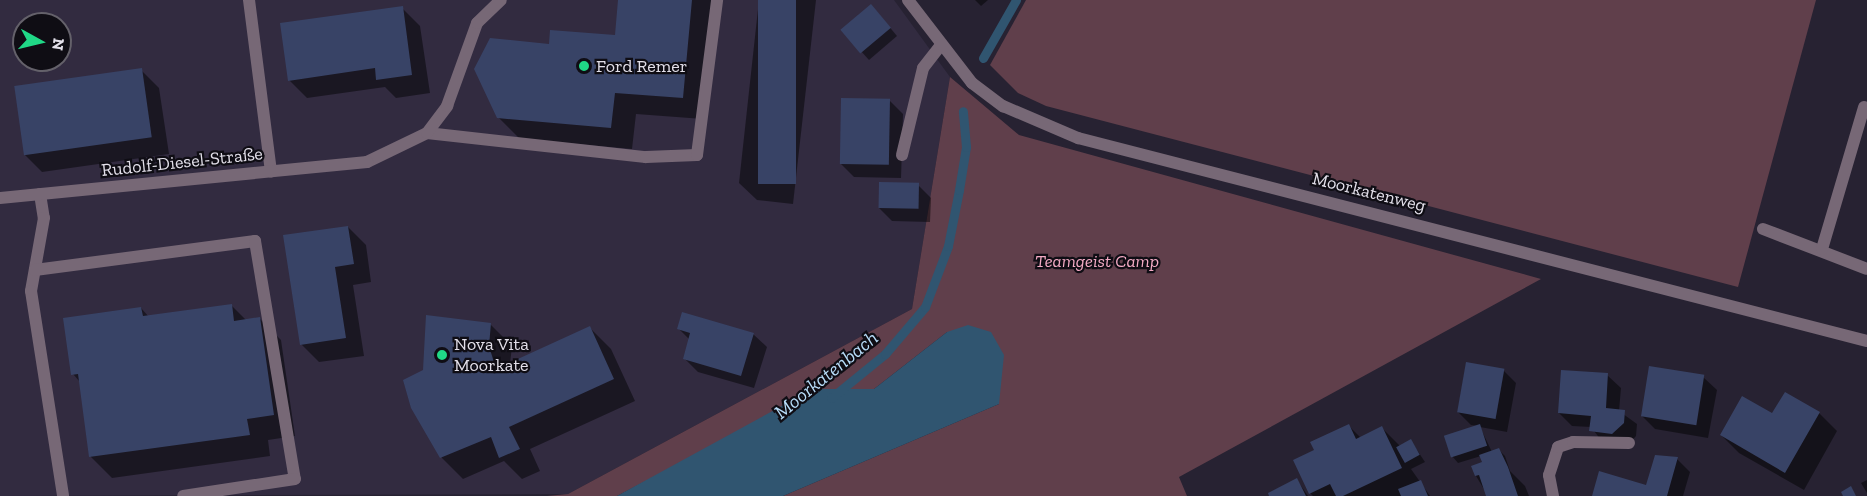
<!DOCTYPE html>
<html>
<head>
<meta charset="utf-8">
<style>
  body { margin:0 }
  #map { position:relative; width:1867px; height:496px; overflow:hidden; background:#272232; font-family:"Zilla Slab",serif }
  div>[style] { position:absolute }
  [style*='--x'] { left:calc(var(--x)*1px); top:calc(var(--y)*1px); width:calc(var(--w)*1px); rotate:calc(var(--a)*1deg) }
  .built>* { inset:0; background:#322b40 }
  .green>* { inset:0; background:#603f4b }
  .water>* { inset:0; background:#305570 }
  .shadow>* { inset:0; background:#0007 }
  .stream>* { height:9px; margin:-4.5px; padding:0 4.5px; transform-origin:4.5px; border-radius:4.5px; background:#305570 }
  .building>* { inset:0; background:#384366; transform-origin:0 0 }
  .lane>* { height:12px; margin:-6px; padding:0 6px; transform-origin:6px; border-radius:6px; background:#776876 }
  .street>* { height:12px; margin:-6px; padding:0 6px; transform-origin:6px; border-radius:6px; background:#776876 }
  .dots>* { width:16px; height:16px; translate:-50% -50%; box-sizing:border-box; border:3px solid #0f0d14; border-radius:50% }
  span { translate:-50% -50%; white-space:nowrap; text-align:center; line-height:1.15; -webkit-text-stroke:4.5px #0f0d14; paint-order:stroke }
  .poi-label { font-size:18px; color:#e3e0ea }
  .left { translate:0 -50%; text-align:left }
  .street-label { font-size:18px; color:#e3e0ea }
  .park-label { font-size:18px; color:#f4abc5; font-style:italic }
  .water-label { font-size:20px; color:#b7dcf8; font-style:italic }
  .north { position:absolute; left:12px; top:12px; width:60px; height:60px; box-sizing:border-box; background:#0f0d14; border:2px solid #64616a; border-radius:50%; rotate:98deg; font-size:16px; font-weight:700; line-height:24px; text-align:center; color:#e3e0ea }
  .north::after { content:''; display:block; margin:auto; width:21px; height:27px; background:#20d887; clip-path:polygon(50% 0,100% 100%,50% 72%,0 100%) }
</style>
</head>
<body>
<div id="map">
  <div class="built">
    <div style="clip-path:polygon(evenodd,0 0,894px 0,950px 77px,912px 309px,568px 494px,0 496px,0 0,24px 24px,60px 24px,60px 60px,24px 60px,24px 24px)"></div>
  </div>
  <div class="green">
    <div style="clip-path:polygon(1026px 0,1816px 0,1738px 287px,1046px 106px,1018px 93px,990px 65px)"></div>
    <div style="clip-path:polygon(950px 77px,1019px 135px,1541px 279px,1179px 477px,1187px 496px,783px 496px,999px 404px,947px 332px,874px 389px,822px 389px,617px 496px,547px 496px,568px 494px,912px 309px)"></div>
  </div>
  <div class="water">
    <div style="clip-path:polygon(968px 325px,991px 332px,1004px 355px,999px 404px,783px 496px,617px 496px,800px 396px,822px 389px,874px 389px,947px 332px)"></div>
  </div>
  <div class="shadow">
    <div style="clip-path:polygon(619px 0,715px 0,703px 119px,636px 114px,632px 149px,520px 139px,498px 117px,617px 37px)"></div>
    <div style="clip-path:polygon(759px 0,816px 0,793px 204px,757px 200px,739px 183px)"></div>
    <div style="clip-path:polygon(975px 0,988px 0,981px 6px)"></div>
    <div style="clip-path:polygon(402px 8px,420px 26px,430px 93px,396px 98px,385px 87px,307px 98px,289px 80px)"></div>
    <div style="clip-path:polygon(877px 12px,897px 36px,869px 60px,842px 30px)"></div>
    <div style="clip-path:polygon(141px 70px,159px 88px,169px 154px,42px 172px,24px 154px)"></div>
    <div style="clip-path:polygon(890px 101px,903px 114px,901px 178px,854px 177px,841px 164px)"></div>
    <div style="clip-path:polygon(918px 185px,931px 198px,930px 222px,892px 221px,879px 208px)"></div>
    <div style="clip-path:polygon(348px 227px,366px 245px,371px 282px,353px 285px,364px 356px,319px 362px,301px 344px)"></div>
    <div style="clip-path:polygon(231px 305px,247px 321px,260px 319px,281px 340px,295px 436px,268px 440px,270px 456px,112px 478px,91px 457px,80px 382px,73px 374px,141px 308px,149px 317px)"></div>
    <div style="clip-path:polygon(490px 324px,512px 346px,510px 364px,590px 328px,611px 349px,635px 401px,530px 449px,540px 471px,522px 479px,504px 461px,463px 479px,442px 458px,413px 407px,424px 371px)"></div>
    <div style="clip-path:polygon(679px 329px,753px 334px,767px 347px,754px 388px,698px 372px,685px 359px,690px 340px)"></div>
    <div style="clip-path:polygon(1503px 370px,1516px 383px,1507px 432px,1480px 427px,1492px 452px,1498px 449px,1505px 456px,1510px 471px,1525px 486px,1529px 496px,1488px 496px,1476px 476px,1484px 463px,1481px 456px,1458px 463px,1452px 456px,1479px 426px,1471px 425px,1458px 412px)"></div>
    <div style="clip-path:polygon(1607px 375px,1621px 388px,1619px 411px,1637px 424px,1636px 436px,1626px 447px,1604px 444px,1591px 427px,1572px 426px,1559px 413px)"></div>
    <div style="clip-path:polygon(1703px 377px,1717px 390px,1708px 438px,1655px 429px,1642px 416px)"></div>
    <div style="clip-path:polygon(1785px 394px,1819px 413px,1837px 431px,1804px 490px,1739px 453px,1721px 435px,1772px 416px)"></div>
    <div style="clip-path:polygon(1349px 426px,1361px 438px,1382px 428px,1400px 446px,1411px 441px,1425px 462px,1411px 469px,1430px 496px,1313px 496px,1310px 493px,1316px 450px)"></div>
    <div style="clip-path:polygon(1677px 459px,1690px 472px,1683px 496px,1593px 496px,1647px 487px)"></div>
    <div style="clip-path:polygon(1297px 480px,1308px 496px,1271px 496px)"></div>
    <div style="clip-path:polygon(1867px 480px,1867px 493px,1861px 483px)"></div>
  </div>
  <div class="stream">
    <div style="--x:983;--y:58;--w:67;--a:-60.4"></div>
    <div style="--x:831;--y:398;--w:70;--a:-39.2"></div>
    <div style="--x:885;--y:354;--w:62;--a:-49.6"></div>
    <div style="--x:925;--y:307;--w:65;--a:-69.3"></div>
    <div style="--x:948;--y:246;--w:57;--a:-78.9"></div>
    <div style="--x:959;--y:190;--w:44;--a:-80.8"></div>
    <div style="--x:966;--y:147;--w:36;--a:-95"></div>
  </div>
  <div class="building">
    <div style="clip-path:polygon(618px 0,692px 0,683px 98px,615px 93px,611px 128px,497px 118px,474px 69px,490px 38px,549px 44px,550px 30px,615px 35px)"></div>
    <div style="left:758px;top:0;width:38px;height:184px"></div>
    <div style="left:871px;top:4px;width:31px;height:40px;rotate:50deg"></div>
    <div style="clip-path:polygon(403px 6px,412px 75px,376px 80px,375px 68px,288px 81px,280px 23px)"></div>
    <div style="left:142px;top:68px;width:70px;height:129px;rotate:82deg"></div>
    <div style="left:841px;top:98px;width:49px;height:66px;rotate:1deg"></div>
    <div style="left:879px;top:182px;width:40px;height:26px;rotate:1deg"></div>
    <div style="clip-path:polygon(348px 226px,354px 264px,335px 267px,346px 338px,300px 345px,283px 235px)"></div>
    <div style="clip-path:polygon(232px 304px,234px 321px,260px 317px,274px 415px,247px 419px,250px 435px,89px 457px,78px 374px,71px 375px,63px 318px,141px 307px,143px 316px)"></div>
    <div style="clip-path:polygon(682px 312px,754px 333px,741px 376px,683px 359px,690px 333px,677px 329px)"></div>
    <div style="clip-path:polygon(426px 315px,491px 323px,489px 346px,496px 369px,590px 326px,614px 379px,509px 427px,520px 449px,499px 458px,491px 437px,440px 458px,411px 408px,403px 380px,423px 370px)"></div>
    <div style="left:1466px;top:362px;width:39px;height:51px;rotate:10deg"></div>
    <div style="left:1649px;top:366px;width:56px;height:51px;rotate:9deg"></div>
    <div style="clip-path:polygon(1561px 370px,1608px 373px,1606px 408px,1625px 410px,1624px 423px,1612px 434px,1589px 431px,1591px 416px,1558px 413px)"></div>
    <div style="clip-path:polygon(1785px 392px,1820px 412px,1785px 473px,1720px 435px,1742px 396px,1772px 413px)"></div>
    <div style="clip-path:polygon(1349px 424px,1356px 439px,1382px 426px,1402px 468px,1343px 496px,1336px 496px,1330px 484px,1309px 494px,1293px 460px,1314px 450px,1310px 442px)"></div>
    <div style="left:1480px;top:424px;width:23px;height:38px;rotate:72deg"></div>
    <div style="left:1411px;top:439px;width:18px;height:17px;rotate:61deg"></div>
    <div style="clip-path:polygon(1499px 448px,1508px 467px,1518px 496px,1486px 496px,1479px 475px,1475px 476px,1471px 466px,1482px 462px,1479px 455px)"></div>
    <div style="clip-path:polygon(1655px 455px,1678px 457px,1667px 496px,1592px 496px,1599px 471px,1646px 485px)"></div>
    <div style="clip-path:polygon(1297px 478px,1306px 496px,1269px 496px,1268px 493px)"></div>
    <div style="clip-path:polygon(1421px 480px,1428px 496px,1401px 496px,1398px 489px)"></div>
    <div style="clip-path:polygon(1851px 486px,1856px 496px,1843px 496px,1841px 492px)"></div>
  </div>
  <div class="lane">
    <div style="--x:249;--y:0;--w:173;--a:82.7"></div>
    <div style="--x:427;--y:133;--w:220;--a:6.3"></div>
    <div style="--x:646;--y:157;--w:51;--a:-2.2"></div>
    <div style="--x:697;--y:155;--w:156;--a:-82.6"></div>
    <div style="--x:902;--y:155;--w:89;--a:-76.4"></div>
    <div style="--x:923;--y:68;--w:29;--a:-52"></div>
    <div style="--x:367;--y:162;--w:67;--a:-25.8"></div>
    <div style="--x:427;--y:133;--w:34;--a:-53"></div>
    <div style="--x:447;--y:106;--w:88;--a:-70.1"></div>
    <div style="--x:477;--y:23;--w:33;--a:-44"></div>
    <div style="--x:40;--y:194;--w:24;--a:81"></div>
    <div style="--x:44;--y:218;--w:74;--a:100.1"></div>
    <div style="--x:31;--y:291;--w:207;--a:81.1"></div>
    <div style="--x:1763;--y:229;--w:111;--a:21"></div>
    <div style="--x:1822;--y:249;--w:148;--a:-73.5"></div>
    <div style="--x:35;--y:270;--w:222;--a:-7.5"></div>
    <div style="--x:255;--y:241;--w:241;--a:80.5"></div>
    <div style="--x:295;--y:479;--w:113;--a:171.4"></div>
    <div style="--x:1553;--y:496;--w:21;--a:-101"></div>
    <div style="--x:1549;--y:475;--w:29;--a:-72"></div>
    <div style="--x:1558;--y:447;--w:16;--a:-18"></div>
    <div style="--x:1573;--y:442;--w:56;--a:1"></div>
  </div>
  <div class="street">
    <div style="--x:908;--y:0;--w:105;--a:52.4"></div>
    <div style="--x:972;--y:83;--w:39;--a:37"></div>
    <div style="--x:1003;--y:106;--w:82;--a:23.1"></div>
    <div style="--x:1078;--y:138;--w:815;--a:14.43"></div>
    <div style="--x:0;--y:198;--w:369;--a:-5.6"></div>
  </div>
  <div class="dots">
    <div style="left:584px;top:66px;background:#20d887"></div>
    <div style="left:442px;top:355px;background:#20d887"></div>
  </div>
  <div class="poi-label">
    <span class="left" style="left:596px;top:66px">Ford Remer</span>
    <span class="left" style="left:454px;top:355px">Nova Vita<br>Moorkate</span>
  </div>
  <div class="street-label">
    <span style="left:182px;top:162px;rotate:-6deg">Rudolf-Diesel-Straße</span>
    <span style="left:1369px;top:192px;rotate:14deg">Moorkatenweg</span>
  </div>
  <div class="park-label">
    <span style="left:1097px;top:261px">Teamgeist Camp</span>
  </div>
  <div class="water-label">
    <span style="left:826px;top:375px;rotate:-39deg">Moorkatenbach</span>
  </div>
  <div class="north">N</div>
</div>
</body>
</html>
